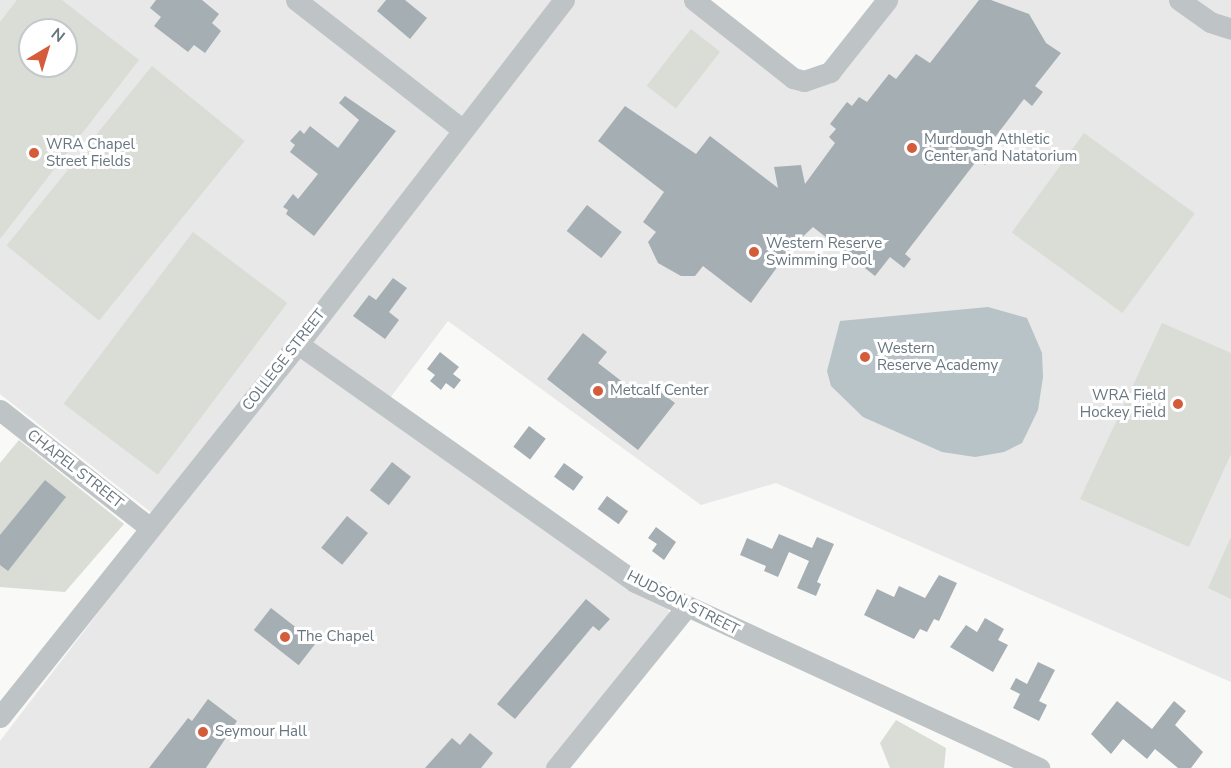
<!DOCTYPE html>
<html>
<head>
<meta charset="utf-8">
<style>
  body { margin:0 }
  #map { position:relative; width:1231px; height:768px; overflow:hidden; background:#f9f9f7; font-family:"Nunito Sans",sans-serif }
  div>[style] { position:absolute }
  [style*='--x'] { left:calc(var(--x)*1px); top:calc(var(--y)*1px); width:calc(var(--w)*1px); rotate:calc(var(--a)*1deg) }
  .built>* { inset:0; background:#e7e8e7 }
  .green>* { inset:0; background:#d9ddd6; transform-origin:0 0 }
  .water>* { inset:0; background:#b7c3c6 }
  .building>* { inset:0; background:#a5aeb3; transform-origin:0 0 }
  .minor>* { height:21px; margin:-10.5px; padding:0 10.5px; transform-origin:10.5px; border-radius:10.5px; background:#bec3c6 }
  .dots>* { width:16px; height:16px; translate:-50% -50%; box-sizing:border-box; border:3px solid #fff; border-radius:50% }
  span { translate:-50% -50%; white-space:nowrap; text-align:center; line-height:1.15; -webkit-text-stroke:6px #fff; paint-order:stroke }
  .poi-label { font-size:15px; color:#66757f }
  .left { translate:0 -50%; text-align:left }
  .right { translate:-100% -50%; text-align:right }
  .street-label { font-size:15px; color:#66757f }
  .north { position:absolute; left:18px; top:18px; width:60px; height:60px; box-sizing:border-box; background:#fff; border:2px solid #c2c8cc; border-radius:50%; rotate:38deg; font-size:16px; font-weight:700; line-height:24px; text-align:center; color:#66757f }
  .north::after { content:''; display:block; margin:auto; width:21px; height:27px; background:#d55c3a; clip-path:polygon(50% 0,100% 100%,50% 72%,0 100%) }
</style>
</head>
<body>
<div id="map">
  <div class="built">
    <div style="clip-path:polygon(evenodd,0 0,694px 0,793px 78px,817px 80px,887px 0,1231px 0,1231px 682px,776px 483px,701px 505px,448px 321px,381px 410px,667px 606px,669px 613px,547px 768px,0 768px,0 741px,166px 524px,0 394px,0 0,30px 30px,66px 30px,66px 66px,30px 66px,30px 30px)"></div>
  </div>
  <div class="green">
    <div style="clip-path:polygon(evenodd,17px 0,62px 0,139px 60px,0 239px,0 22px,17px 0,30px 30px,66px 30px,66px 66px,30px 66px,30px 30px)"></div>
    <div style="left:691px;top:29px;width:37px;height:72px;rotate:38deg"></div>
    <div style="left:152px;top:66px;width:119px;height:231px;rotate:39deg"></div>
    <div style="left:1084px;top:133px;width:137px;height:123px;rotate:36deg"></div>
    <div style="left:193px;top:232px;width:118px;height:215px;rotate:37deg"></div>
    <div style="clip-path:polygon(1162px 323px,1231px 353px,1231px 454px,1189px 547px,1080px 499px)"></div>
    <div style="clip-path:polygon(19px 440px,124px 524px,65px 592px,0 587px,0 463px)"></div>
    <div style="clip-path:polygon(1231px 537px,1231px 599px,1208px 588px)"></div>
    <div style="clip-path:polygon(896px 720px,946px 748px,944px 768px,890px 768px,880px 743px)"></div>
  </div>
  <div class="water">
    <div style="clip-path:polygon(988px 307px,1027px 318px,1042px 353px,1043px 377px,1038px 410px,1022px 443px,1004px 452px,975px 457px,942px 452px,863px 417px,831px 386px,827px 371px,840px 321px)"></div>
  </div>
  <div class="building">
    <div style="clip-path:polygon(156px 0,202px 0,219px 14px,212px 23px,221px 31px,205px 53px,194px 45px,188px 52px,154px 26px,161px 17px,150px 8px)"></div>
    <div style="clip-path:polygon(386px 0,405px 0,427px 18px,410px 39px,377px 11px)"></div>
    <div style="clip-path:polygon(979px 0,991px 0,1029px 14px,1046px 43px,1061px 53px,1035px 86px,1043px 92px,1032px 106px,1024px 99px,989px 145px,997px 151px,985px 165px,978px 159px,905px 254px,911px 259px,904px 268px,890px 257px,875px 276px,813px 227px,791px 248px,751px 303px,703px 266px,695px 276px,681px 276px,658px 263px,648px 242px,656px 232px,643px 222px,664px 192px,598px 141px,625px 106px,696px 154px,710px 136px,778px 188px,774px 167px,801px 165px,805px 184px,835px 143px,829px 137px,836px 129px,830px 124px,847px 102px,852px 106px,859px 97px,867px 102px,889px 74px,896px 79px,916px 54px,930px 63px)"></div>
    <div style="clip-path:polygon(345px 96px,396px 131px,314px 236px,286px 214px,288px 210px,283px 207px,293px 194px,298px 199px,318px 174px,290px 152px,295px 145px,290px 141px,300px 130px,304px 134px,310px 126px,338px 148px,359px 120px,339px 103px)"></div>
    <div style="left:587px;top:205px;width:44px;height:33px;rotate:38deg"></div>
    <div style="clip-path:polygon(393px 278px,407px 288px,389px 312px,399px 320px,385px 339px,353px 316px,369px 295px,376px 300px)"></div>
    <div style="clip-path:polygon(583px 333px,607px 352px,598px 363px,642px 397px,651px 385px,675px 403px,638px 450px,547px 379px)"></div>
    <div style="clip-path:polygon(440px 352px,459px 367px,453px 374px,461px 380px,454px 389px,446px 383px,441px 390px,430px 381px,435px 375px,427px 369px)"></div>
    <div style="left:529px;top:426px;width:21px;height:26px;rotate:37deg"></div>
    <div style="left:392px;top:462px;width:24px;height:36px;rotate:38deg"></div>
    <div style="left:564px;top:463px;width:24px;height:17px;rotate:36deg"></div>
    <div style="clip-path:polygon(45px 480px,66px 497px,8px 571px,0 565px,0 535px)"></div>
    <div style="left:607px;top:496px;width:26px;height:16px;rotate:36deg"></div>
    <div style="left:347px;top:516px;width:27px;height:41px;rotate:39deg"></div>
    <div style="clip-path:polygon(656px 527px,676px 542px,664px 560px,652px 551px,657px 544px,648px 538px)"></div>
    <div style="clip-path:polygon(779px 534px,812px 548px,817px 537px,834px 544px,817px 582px,821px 584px,816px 596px,797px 588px,809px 561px,789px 552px,778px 577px,764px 571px,766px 566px,740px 555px,747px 538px,772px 549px)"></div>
    <div style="clip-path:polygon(939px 575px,957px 583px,939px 621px,934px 619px,927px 632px,920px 629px,914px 639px,864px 615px,877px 589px,894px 597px,899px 586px,925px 598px)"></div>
    <div style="clip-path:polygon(586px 599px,610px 619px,599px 631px,593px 626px,515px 719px,497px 704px)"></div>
    <div style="left:271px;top:608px;width:57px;height:28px;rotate:38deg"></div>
    <div style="clip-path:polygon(985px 618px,1004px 629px,998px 640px,1008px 645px,993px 672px,950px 647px,966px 625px,977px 632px)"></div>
    <div style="clip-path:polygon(1038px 662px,1055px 670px,1039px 701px,1047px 705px,1039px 721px,1013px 708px,1020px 694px,1010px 689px,1016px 678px,1027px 684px)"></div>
    <div style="clip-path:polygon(208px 699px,237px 721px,206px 768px,149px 768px,188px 718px,192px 721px)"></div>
    <div style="clip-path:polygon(1117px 701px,1152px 729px,1174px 701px,1186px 711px,1175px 725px,1203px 752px,1191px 768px,1178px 768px,1155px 749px,1147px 759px,1123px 739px,1111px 754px,1091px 734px)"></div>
    <div style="clip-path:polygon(470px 733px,493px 753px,481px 768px,425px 768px,452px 738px,460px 745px)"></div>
  </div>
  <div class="minor">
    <div style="--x:296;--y:0;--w:210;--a:37.9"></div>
    <div style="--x:694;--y:0;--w:126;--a:38.2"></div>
    <div style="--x:793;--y:78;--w:11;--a:15"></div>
    <div style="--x:804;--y:81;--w:28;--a:-19"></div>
    <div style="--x:830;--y:72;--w:92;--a:-51.6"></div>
    <div style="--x:1179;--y:0;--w:38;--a:35"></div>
    <div style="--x:1210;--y:22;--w:22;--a:18"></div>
    <div style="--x:298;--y:344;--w:413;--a:35.2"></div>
    <div style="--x:635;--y:582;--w:445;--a:24.7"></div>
    <div style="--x:0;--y:410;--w:191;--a:38.2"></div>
    <div style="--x:0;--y:717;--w:477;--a:-51.4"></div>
    <div style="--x:298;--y:344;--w:435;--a:-52.3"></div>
    <div style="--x:556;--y:768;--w:208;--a:-51"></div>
  </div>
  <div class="dots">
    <div style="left:912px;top:148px;background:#d55c3a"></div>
    <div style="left:34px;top:153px;background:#d55c3a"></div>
    <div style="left:754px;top:252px;background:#d55c3a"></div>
    <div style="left:865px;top:357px;background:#d55c3a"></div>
    <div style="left:598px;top:391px;background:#d55c3a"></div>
    <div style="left:1178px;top:404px;background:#d55c3a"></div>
    <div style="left:285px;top:637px;background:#d55c3a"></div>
    <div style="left:203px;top:732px;background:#d55c3a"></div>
  </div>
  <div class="poi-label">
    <span class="left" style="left:924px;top:148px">Murdough Athletic<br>Center and Natatorium</span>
    <span class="left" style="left:46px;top:153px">WRA Chapel<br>Street Fields</span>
    <span class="left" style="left:766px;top:252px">Western Reserve<br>Swimming Pool</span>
    <span class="left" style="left:877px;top:357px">Western<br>Reserve Academy</span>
    <span class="left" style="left:610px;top:391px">Metcalf Center</span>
    <span class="right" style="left:1166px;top:404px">WRA Field<br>Hockey Field</span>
    <span class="left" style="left:297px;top:637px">The Chapel</span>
    <span class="left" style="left:215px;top:732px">Seymour Hall</span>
  </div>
  <div class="street-label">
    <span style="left:284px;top:360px;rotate:-52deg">COLLEGE STREET</span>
    <span style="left:75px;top:469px;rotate:38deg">CHAPEL STREET</span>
    <span style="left:683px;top:603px;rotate:27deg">HUDSON STREET</span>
  </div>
  <div class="north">N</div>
</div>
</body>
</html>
